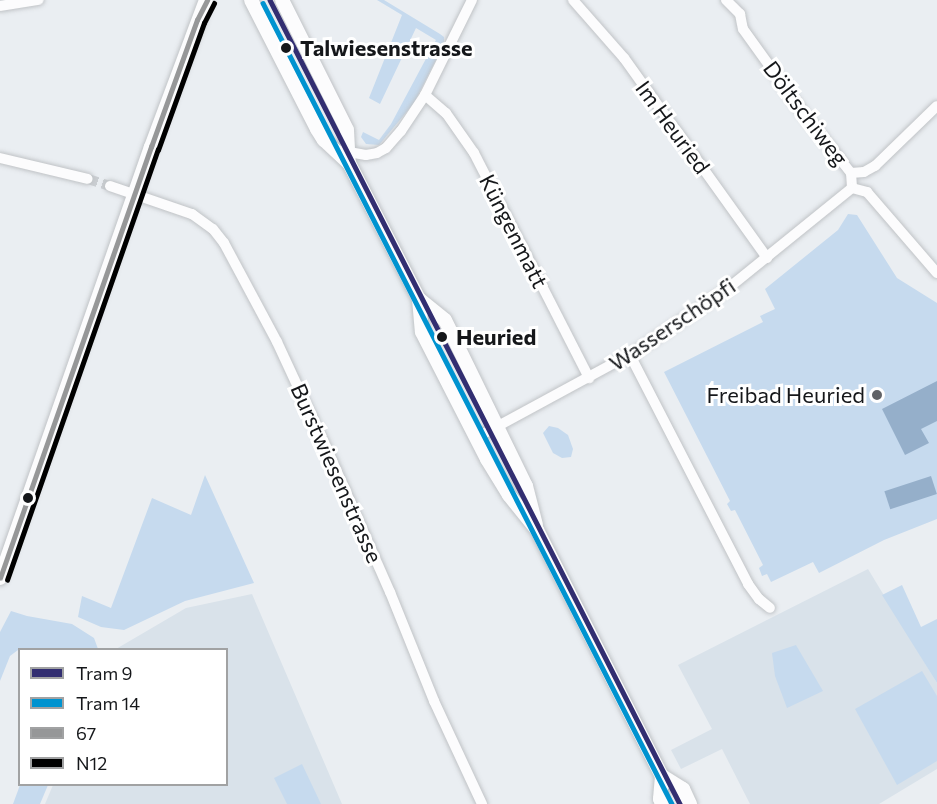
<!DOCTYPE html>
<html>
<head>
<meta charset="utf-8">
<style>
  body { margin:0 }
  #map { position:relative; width:937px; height:804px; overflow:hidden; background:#eaeef2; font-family:Commissioner,sans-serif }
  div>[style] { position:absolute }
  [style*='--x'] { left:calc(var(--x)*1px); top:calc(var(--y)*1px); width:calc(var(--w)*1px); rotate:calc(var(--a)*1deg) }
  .built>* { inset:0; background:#d9e2ea }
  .green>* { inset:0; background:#c6daee }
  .water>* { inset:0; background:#95afca; transform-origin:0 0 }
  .minor-tunnel>* { height:10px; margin-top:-5px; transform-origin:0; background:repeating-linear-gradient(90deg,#caced2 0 10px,transparent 0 15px) }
  .roads { filter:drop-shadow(0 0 2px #c0c3c6) drop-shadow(0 0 2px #c0c3c6) }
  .minor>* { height:10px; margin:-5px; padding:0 5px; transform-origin:5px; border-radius:5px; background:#fcfcfd }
  .major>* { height:14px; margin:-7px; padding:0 7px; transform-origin:7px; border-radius:7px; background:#fcfcfd }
  .bus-1>* { height:4.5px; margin:-2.25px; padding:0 2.25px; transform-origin:2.25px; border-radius:2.25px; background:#969798 }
  .bus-2>* { height:4.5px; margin:-2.25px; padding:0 2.25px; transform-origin:2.25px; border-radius:2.25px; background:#000 }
  .tram-1>* { height:4.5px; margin:-2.25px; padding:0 2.25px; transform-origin:2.25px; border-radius:2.25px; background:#322e71 }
  .tram-2>* { height:4.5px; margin:-2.25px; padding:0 2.25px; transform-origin:2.25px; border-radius:2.25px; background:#0093d0 }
  .dots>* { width:16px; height:16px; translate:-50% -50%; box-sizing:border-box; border:3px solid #fff; border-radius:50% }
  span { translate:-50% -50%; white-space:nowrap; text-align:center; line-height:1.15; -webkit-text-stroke:6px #fff; paint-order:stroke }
  .stop-label { font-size:22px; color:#15171a; font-weight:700 }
  .left { translate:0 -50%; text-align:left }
  .street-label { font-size:22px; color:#15171a }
  .poi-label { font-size:22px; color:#15171a }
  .right { translate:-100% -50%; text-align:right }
  .legend { position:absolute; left:18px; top:648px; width:210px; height:138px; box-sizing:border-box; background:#fff; border:2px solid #a1a2a3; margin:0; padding:8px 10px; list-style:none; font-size:18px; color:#15171a }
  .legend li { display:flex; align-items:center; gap:12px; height:30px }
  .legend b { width:30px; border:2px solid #a1a2a3 }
</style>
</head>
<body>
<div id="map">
  <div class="built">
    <div style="clip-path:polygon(868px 569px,937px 683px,937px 769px,879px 804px,750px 804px,722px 749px,681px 769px,671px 750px,712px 729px,678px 665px)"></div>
    <div style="clip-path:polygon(252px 594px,342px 804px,45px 804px,53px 785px,226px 784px,226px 650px,116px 649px,186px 608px)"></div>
  </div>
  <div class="green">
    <div style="clip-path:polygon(377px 0,384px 0,440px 34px,444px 37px,444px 44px,414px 103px,379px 145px,366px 144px,361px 137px,363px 132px,379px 140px,391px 124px,436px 40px,416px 28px,380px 104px,369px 98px,402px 15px)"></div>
    <div style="clip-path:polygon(848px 214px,857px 215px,897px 278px,937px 303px,937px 519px,884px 540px,819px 573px,813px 562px,771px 582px,767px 574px,762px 576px,759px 568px,763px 565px,735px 510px,731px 511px,727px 504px,730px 501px,664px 372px,763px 322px,760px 316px,775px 309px,765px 289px,838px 230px)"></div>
    <div style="clip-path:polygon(549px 426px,558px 428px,568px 435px,573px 449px,571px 457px,562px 458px,553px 453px,543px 433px)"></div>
    <div style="clip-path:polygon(205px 475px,254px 583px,185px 601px,124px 630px,101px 627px,78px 617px,82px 596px,111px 608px,152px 498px,191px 515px)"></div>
    <div style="clip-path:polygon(902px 585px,921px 627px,937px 619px,937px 683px,882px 595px)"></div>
    <div style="clip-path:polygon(11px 611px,27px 616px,72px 624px,94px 638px,98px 649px,18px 650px,10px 656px,0 681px,0 632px)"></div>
    <div style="clip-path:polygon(796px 645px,823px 691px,787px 708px,775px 676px,772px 653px)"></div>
    <div style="clip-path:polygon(922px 671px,937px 696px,937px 761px,897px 785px,855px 709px)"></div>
    <div style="clip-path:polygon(302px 764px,321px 804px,287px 804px,274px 778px)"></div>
    <div style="clip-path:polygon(20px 785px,48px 785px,40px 804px,13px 804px)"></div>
  </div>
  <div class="water">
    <div style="clip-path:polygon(937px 381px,937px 421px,921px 429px,929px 443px,905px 455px,882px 409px)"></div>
    <div style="left:931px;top:476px;width:19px;height:49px;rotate:72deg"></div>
  </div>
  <div class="minor-tunnel">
    <div style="--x:88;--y:179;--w:23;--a:18"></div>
  </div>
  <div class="roads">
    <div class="minor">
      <div style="--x:573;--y:0;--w:77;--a:48.7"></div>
      <div style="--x:624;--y:58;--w:246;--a:54.4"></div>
      <div style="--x:726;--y:0;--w:20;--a:45"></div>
      <div style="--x:740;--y:14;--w:15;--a:79"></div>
      <div style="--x:743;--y:29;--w:101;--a:54.3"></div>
      <div style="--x:802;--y:111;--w:79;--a:51.7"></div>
      <div style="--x:851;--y:173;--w:15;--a:86"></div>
      <div style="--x:0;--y:6;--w:39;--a:-9"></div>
      <div style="--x:425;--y:95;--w:28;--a:41"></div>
      <div style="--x:446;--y:113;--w:49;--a:55"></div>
      <div style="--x:474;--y:153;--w:253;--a:62.9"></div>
      <div style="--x:349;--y:152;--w:17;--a:10"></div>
      <div style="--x:366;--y:155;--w:11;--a:-10"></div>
      <div style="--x:377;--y:153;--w:10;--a:-29"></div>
      <div style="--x:386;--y:148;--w:23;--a:-49"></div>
      <div style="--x:401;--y:131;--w:43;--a:-56.3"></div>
      <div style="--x:425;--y:95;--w:106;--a:-63.7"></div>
      <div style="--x:0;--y:158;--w:90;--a:13.4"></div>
      <div style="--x:851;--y:173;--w:13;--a:-4"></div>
      <div style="--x:864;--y:172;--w:13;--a:-29"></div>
      <div style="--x:875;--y:166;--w:86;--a:-44.1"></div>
      <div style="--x:110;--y:186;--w:87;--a:18.9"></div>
      <div style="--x:192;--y:214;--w:26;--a:36"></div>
      <div style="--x:213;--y:229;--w:18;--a:52"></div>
      <div style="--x:224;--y:243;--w:112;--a:61.8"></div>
      <div style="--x:277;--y:342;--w:126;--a:65.1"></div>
      <div style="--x:330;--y:456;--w:149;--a:66.2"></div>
      <div style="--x:390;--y:592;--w:118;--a:68"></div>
      <div style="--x:434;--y:701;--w:114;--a:65"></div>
      <div style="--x:852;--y:188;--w:16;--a:15"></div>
      <div style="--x:867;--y:192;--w:107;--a:49.2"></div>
      <div style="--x:630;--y:355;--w:258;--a:62.7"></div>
      <div style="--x:748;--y:584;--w:19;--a:54"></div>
      <div style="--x:759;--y:599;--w:14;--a:39"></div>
      <div style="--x:476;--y:438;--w:184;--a:-28.5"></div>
      <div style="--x:638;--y:350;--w:107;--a:-34.3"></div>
      <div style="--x:726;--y:290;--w:162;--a:-39"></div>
    </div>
    <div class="major">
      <div style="--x:251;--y:0;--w:145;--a:62.9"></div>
      <div style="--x:317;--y:129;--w:13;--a:58"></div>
      <div style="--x:324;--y:140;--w:34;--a:43"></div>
      <div style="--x:349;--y:163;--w:153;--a:62.8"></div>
      <div style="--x:419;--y:299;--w:33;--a:85"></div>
      <div style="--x:422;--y:332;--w:143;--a:62.9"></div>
      <div style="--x:487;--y:459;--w:42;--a:58.6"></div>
      <div style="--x:509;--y:495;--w:45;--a:51.3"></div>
      <div style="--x:537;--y:530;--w:276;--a:63.1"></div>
      <div style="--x:662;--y:776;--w:25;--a:32"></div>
      <div style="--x:683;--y:789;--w:17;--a:65"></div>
      <div style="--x:282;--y:0;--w:145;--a:63.4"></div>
      <div style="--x:347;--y:130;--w:33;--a:87"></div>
      <div style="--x:419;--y:299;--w:33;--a:39"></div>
      <div style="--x:445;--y:320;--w:185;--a:64"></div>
      <div style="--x:526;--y:486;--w:40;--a:75.6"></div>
      <div style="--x:0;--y:578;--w:457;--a:-70.7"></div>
      <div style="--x:151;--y:147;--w:157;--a:-69.5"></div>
      <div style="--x:662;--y:776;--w:23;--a:95"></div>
      <div style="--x:660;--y:799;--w:5;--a:68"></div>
    </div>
  </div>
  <div class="bus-1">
    <div style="--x:0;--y:578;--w:457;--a:-70.7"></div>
    <div style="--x:151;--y:147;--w:135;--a:-70.1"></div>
    <div style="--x:197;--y:20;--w:22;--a:-63"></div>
  </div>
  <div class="bus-2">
    <div style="--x:7;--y:580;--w:456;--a:-70.7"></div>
    <div style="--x:158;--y:150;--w:135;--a:-70.1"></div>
    <div style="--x:204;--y:23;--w:22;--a:-63"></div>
  </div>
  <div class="tram-1">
    <div style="--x:270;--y:0;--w:903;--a:62.98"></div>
  </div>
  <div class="tram-2">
    <div style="--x:263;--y:3;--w:899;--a:62.95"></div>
  </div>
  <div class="dots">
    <div style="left:286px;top:48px;background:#15171a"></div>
    <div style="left:442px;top:337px;background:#15171a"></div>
    <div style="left:877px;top:395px;background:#606266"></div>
    <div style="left:28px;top:498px;background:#15171a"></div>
  </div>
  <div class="stop-label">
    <span class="left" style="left:300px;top:48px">Talwiesenstrasse</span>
    <span class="left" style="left:456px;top:337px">Heuried</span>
  </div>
  <div class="street-label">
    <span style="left:806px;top:113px;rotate:53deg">Döltschiweg</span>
    <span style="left:673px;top:127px;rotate:54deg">Im Heuried</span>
    <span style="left:514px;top:231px;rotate:63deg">Küngenmatt</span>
    <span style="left:672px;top:324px;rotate:-34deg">Wasserschöpfi</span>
    <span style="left:337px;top:473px;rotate:66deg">Burstwiesenstrasse</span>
  </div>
  <div class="poi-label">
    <span class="right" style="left:865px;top:395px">Freibad Heuried</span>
  </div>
  <ul class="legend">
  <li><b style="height:8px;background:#322e71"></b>Tram 9</li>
  <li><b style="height:8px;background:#0093d0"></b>Tram 14</li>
  <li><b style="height:8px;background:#969798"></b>67</li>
  <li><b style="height:8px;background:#000"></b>N12</li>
  </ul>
</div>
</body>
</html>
